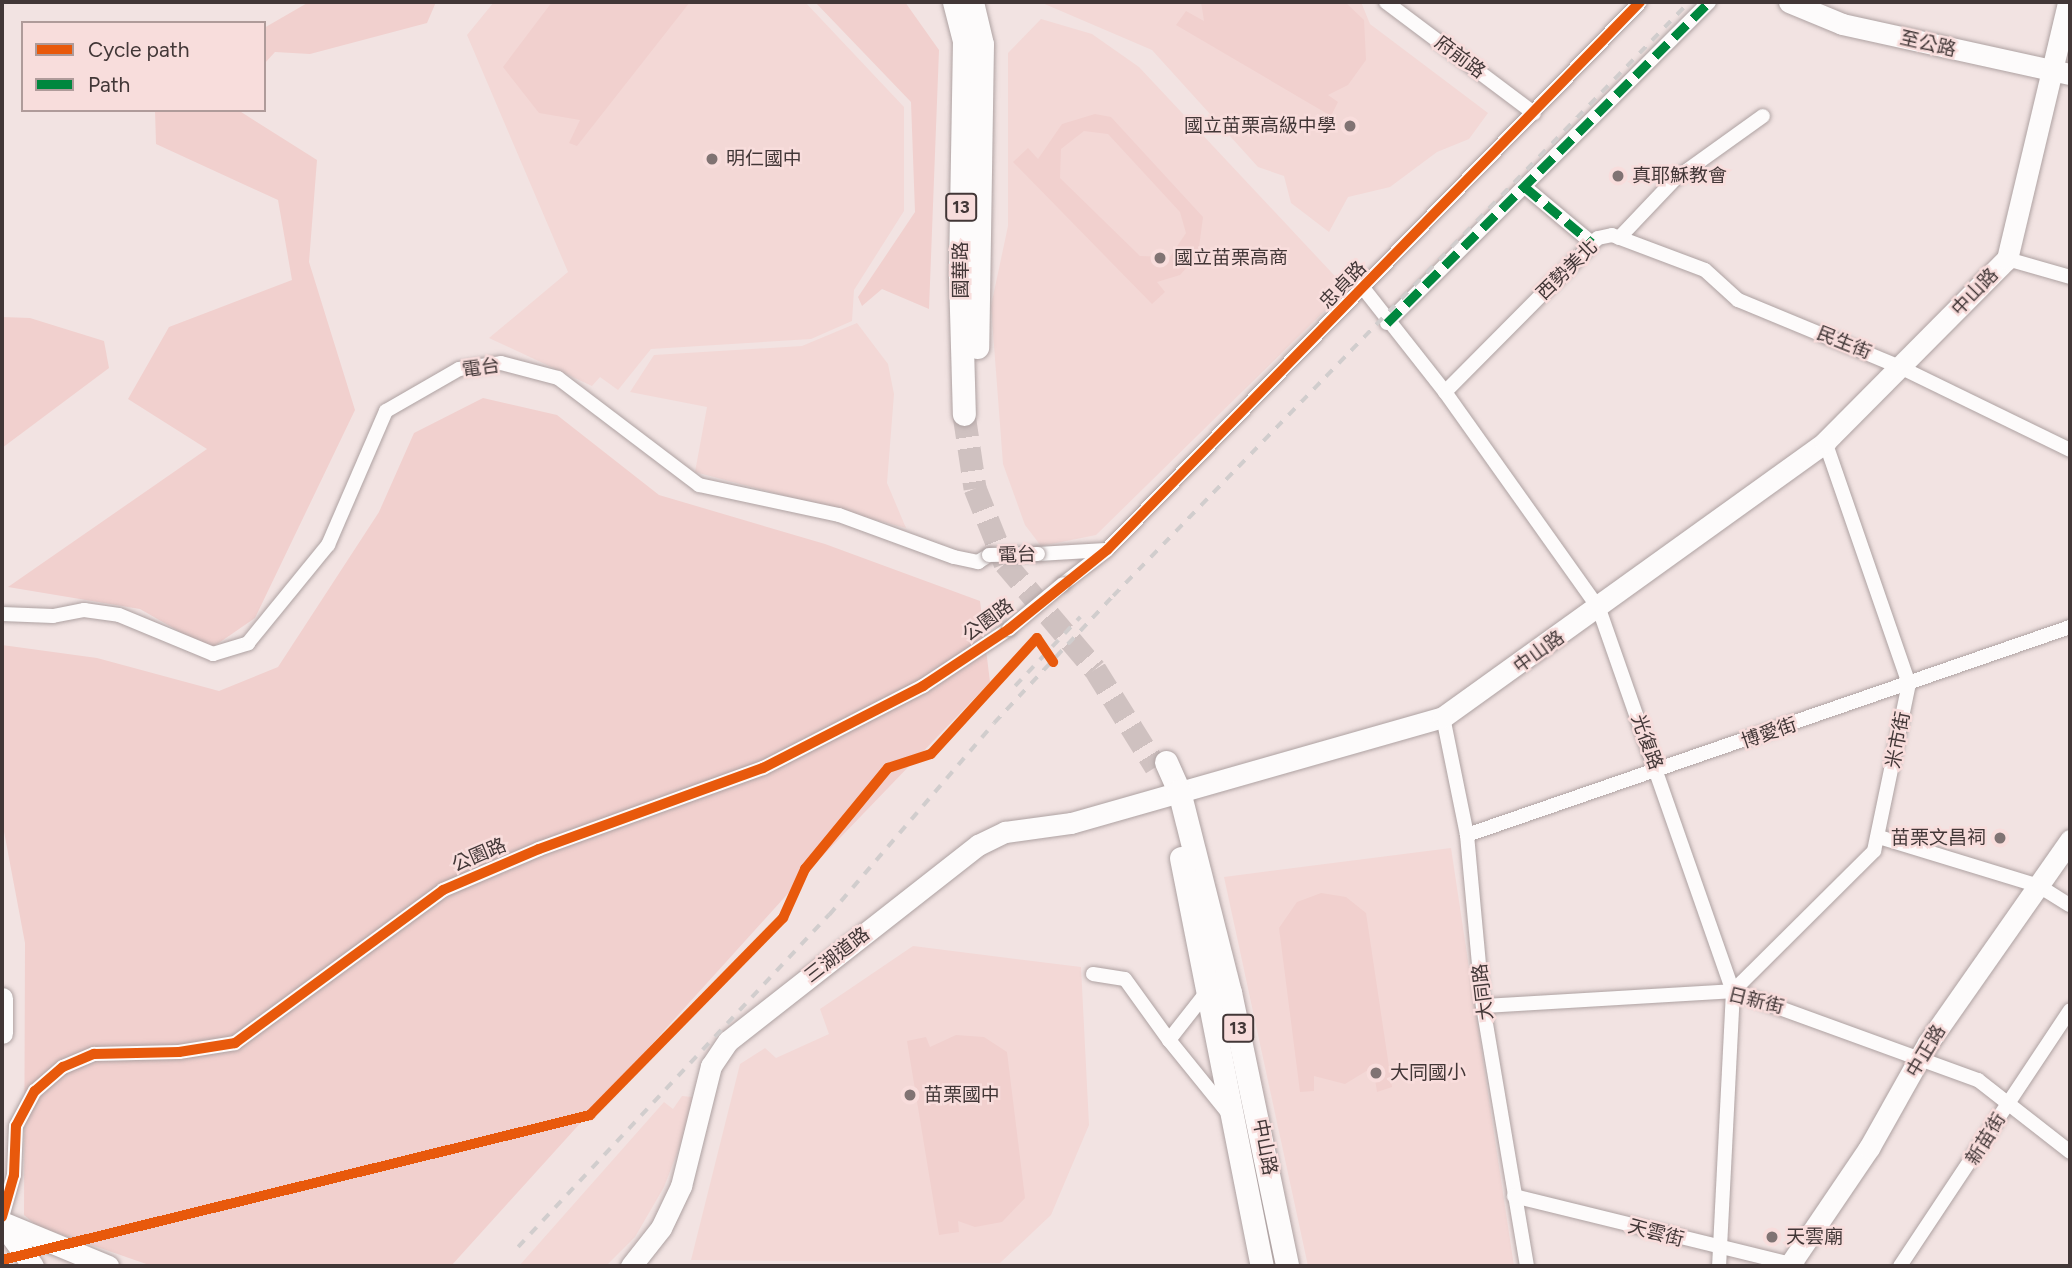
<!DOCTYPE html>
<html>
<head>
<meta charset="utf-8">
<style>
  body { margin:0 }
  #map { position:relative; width:2072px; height:1268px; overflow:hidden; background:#f2e3e2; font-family:Figtree,"Noto Sans TC",sans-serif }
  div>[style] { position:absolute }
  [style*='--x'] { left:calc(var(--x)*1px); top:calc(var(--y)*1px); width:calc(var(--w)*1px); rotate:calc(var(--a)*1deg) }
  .built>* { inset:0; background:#f3d8d6 }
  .green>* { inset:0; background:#f1d0ce }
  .primary-tunnel>* { height:23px; margin-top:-11.5px; transform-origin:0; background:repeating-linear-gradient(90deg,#cfc1c0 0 23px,transparent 0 34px) }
  .roads { filter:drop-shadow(0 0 2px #aea2a2) drop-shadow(0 0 2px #aea2a2) }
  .street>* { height:14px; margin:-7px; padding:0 7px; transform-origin:7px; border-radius:7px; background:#fdfbfb }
  .secondary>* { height:21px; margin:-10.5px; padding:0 10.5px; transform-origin:10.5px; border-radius:10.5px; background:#fdfbfb }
  .primary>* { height:23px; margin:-11.5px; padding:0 11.5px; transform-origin:11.5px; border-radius:11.5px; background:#fdfbfb }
  .rail>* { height:3.5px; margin-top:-1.75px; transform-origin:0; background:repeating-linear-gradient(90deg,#d1cdcd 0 9px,transparent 0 18px) }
  .bridges { filter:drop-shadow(0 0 2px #aea2a2) drop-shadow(0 0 2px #aea2a2) }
  .street-bridge>* { height:14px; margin:-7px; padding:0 7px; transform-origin:7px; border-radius:7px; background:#fdfbfb }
  .quiet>* { height:9px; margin-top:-4.5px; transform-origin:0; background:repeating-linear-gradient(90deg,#00873e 0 18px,transparent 0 27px) }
  .cycleway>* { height:10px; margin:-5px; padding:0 5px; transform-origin:5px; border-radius:5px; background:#e8590c }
  .dots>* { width:19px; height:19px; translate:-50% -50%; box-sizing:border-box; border:4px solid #f8dddc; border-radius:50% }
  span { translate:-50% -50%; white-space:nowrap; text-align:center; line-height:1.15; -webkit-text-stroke:5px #f8dddc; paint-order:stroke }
  .shield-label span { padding:2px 5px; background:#f8dddc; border:2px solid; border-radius:5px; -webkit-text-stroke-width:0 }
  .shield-label { font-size:18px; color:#423737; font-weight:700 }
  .street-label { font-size:19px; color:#423737 }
  .poi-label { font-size:19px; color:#423737 }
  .right { translate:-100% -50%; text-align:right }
  .left { translate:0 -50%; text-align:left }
  .frame { position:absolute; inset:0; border:4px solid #423737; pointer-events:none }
  .legend { position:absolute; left:21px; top:21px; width:245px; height:91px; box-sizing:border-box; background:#f8dddc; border:2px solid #af9b9a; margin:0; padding:9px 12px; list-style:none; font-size:21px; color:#423737 }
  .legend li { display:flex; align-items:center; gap:14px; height:35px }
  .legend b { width:35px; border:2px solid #af9b9a }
</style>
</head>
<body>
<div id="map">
  <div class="built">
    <div style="clip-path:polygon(494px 2px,805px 2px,904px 107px,904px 211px,854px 290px,852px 321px,811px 339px,651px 349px,618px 390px,600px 377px,592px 386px,489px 338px,568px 272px,467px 35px)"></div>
    <div style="clip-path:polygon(1040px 2px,1361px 2px,1370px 24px,1488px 113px,1469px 139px,1437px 152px,1390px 187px,1348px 197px,1329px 232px,1291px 203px,1284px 176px,1258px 167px,1152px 50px)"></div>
    <div style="clip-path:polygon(1041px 19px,1092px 34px,1139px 67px,1347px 289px,1096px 535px,1041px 546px,1025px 525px,1003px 464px,991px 306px,1008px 226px,1008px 53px)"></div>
    <div style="clip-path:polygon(857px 323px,888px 364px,894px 394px,887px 483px,906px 528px,695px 472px,707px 407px,630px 392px,654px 355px,802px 346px)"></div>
    <div style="clip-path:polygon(1451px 848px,1514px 1266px,1308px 1266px,1224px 877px)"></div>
    <div style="clip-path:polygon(913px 946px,1081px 967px,1089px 1125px,1051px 1215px,1000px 1263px,691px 1260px,740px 1064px,765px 1048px,776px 1058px,829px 1034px,820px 1009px)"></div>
    <div style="clip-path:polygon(682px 1096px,692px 1097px,696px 1104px,664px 1187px,635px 1237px,606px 1266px,519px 1266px,664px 1102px,673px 1109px)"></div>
  </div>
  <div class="green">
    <div style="clip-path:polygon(309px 2px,436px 2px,427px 23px,310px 54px,275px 52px,264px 64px,264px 28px)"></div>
    <div style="clip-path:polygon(552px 2px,690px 2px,577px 146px,569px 143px,580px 120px,539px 113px,503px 67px)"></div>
    <div style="clip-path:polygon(815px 2px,905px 2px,939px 50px,929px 309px,882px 289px,862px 306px,858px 297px,915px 212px,911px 102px)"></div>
    <div style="clip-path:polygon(1201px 2px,1345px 2px,1364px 20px,1366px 60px,1348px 85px,1328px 95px,1338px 102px,1331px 116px,1176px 25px,1186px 11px,1204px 21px)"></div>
    <div style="clip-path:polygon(155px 110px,238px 110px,317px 160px,309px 262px,355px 410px,255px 618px,210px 649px,140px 609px,8px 587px,207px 449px,128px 399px,169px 327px,292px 280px,278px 200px,156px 144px)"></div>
    <div style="clip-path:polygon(evenodd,1095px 114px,1111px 117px,1203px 217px,1198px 255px,1180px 275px,1157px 282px,1165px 292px,1152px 304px,1013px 162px,1028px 148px,1038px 159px,1062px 124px,1095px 114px,1084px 131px,1108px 134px,1180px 212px,1186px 233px,1170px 257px,1140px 256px,1060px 178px,1061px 149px,1084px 131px)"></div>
    <div style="clip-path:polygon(2px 317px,30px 318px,104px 341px,109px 368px,2px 448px)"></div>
    <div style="clip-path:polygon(483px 398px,557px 415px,659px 495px,825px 544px,980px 601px,990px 682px,812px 867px,451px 1266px,152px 1266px,37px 1226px,24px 1215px,25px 943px,2px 821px,2px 645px,97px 658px,219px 691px,278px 667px,379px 512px,414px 433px)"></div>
    <div style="clip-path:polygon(1321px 893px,1346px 897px,1366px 913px,1392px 1087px,1377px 1092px,1373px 1067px,1345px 1084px,1314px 1076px,1314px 1091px,1300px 1092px,1279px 928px,1297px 902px)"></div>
    <div style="clip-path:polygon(956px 1035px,984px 1037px,1007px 1052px,1025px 1198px,1002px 1222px,975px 1227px,958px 1221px,959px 1232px,939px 1235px,907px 1041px,926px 1037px,930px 1047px)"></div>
  </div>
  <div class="primary-tunnel">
    <div style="--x:964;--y:414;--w:75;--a:81.5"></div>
    <div style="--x:975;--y:488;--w:81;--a:68.2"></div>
    <div style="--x:1005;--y:563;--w:139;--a:49.7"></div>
    <div style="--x:1095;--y:669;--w:115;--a:58.1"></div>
  </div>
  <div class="roads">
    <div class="street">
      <div style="--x:1386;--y:2;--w:185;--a:36.9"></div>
      <div style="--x:1525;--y:187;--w:87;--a:39.9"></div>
      <div style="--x:1619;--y:238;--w:81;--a:-46.5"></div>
      <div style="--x:1675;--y:179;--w:108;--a:-35.6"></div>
      <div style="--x:2007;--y:259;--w:66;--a:15.9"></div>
      <div style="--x:1364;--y:289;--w:131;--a:51.8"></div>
      <div style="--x:1445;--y:392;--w:266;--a:54.6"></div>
      <div style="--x:1599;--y:609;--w:405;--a:70.7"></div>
      <div style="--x:1733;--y:991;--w:275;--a:92.9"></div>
      <div style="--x:1387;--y:323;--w:455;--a:-44.9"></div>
      <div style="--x:1445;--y:392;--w:217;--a:-45.2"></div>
      <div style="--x:1598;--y:238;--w:14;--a:-12"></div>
      <div style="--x:1612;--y:235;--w:99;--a:20.6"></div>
      <div style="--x:1705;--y:270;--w:45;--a:42.3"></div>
      <div style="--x:1738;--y:300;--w:178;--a:22.5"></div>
      <div style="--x:1902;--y:368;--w:187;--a:26"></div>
      <div style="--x:1038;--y:554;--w:68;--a:-3.4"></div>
      <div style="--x:1063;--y:584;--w:56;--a:-37.7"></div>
      <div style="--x:1107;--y:550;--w:764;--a:-45.79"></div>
      <div style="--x:2;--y:614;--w:51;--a:2.2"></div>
      <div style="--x:53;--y:616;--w:32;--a:-11"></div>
      <div style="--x:84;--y:610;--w:35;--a:8"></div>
      <div style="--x:119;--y:615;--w:102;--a:22.5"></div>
      <div style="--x:213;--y:654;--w:37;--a:-17"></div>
      <div style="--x:248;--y:643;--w:127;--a:-50.8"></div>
      <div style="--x:328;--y:545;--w:146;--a:-66.6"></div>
      <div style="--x:386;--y:411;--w:84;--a:-29.9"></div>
      <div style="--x:459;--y:369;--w:42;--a:-8.1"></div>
      <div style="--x:501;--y:363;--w:59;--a:14.7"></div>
      <div style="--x:558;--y:378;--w:177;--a:37.2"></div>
      <div style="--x:699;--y:485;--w:143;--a:12.1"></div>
      <div style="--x:839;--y:515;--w:122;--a:20.1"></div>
      <div style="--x:954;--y:557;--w:25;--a:12"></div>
      <div style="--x:978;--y:562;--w:13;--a:-32"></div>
      <div style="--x:1443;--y:717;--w:120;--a:78.5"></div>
      <div style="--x:1467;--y:835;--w:172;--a:84.7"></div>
      <div style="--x:1483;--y:1006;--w:264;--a:80.4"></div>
      <div style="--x:1467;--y:835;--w:638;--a:-19.03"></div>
      <div style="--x:1879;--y:837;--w:167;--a:17"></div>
      <div style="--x:2039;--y:886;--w:36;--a:32"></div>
      <div style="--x:1093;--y:974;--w:32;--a:9"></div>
      <div style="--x:1125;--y:979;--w:75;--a:54.2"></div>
      <div style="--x:1209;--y:989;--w:65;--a:128.1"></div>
      <div style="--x:1169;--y:1040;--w:95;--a:51"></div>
      <div style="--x:1733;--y:991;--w:199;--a:-44.8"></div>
      <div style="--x:1874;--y:851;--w:171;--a:-78.2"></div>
      <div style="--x:1909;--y:684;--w:256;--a:-109.1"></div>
      <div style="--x:1483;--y:1006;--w:250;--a:-3.4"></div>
      <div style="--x:1733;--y:991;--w:261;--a:20"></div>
      <div style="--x:1978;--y:1080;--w:117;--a:38"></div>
      <div style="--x:1514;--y:1196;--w:292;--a:13.8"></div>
      <div style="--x:2;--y:1217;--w:44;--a:-74.1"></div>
      <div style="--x:14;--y:1175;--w:49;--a:-87.7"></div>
      <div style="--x:16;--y:1126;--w:40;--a:-62"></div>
      <div style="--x:35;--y:1091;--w:37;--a:-41"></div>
      <div style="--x:63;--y:1067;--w:34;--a:-23"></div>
      <div style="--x:94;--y:1054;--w:85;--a:-1.3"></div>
      <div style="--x:179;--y:1052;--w:57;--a:-9.1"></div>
      <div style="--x:235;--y:1043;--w:258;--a:-36.3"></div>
      <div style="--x:443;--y:890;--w:104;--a:-23.1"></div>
      <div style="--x:539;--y:849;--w:238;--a:-19.9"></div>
      <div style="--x:763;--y:768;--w:180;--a:-27.1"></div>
      <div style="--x:923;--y:686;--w:103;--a:-33.5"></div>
      <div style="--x:1900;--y:1266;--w:307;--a:-56.4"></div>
    </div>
    <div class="secondary">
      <div style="--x:1789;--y:2;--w:57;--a:22.5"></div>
      <div style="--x:1842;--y:24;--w:233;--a:12.4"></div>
      <div style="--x:2;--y:998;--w:35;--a:90"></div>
      <div style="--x:2;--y:1222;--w:115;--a:22.5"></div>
      <div style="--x:2;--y:1224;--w:52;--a:53.6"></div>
      <div style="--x:631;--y:1266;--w:48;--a:-51.7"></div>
      <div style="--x:661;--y:1228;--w:47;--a:-64.5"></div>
      <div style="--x:681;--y:1186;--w:124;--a:-76"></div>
      <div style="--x:711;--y:1066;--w:30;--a:-56"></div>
      <div style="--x:728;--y:1041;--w:318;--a:-38.1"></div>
      <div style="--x:978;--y:845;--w:30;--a:-26"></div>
      <div style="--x:1005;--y:832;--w:67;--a:-7.8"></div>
      <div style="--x:1071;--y:823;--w:387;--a:-15.9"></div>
      <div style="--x:1443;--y:717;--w:471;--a:-35.7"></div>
      <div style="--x:1825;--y:442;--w:258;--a:-45.2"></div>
      <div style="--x:2007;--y:259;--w:264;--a:-76.6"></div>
      <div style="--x:1789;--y:1266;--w:143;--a:-55.9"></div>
      <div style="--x:1869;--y:1148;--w:120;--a:-60.7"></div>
      <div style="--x:1928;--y:1043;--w:248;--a:-55"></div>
    </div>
    <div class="primary">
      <div style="--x:954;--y:2;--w:40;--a:75.6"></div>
      <div style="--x:964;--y:41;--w:234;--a:91"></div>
      <div style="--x:960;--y:275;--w:139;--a:88.4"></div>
      <div style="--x:972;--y:2;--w:43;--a:76.6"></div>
      <div style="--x:982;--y:44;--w:303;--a:90.9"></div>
      <div style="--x:1166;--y:762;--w:32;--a:66"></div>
      <div style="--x:1179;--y:791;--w:207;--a:75.8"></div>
      <div style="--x:1230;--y:992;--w:280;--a:78.2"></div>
      <div style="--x:1181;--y:858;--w:416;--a:78.8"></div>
    </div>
  </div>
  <div class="rail">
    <div style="--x:1015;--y:686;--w:95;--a:-46.7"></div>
    <div style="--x:518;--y:1247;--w:455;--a:-46.9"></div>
    <div style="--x:829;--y:915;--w:253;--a:-49.3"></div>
    <div style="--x:994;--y:723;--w:174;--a:-46.9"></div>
    <div style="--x:1113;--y:596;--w:827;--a:-45.88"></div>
  </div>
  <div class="bridges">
    <div class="street-bridge">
      <div style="--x:989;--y:555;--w:49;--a:-1.2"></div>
      <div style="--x:1009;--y:629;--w:70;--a:-39.8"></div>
    </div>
  </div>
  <div class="quiet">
    <div style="--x:1525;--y:187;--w:87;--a:39.9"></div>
    <div style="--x:1387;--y:323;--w:455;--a:-44.9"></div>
  </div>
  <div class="cycleway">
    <div style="--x:2;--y:1217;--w:44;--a:-74.1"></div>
    <div style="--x:14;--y:1175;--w:49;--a:-87.7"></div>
    <div style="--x:16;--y:1126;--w:40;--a:-62"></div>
    <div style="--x:35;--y:1091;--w:37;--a:-41"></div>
    <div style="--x:63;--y:1067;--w:34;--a:-23"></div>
    <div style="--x:94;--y:1054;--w:85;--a:-1.3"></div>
    <div style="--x:179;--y:1052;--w:57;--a:-9.1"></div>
    <div style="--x:235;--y:1043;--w:258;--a:-36.3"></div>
    <div style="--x:443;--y:890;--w:104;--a:-23.1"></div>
    <div style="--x:539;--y:849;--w:238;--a:-19.9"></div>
    <div style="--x:763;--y:768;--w:180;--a:-27.1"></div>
    <div style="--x:923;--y:686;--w:103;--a:-33.5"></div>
    <div style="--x:1009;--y:629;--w:126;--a:-38.9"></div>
    <div style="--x:1107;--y:550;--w:764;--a:-45.79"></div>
    <div style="--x:2;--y:1260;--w:606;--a:-13.85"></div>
    <div style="--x:590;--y:1115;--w:276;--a:-45.6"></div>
    <div style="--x:783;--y:918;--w:54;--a:-65.8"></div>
    <div style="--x:805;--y:869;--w:131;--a:-50.6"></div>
    <div style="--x:888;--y:768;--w:45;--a:-18"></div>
    <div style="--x:931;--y:754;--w:157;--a:-47.6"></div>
    <div style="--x:1037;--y:638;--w:29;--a:56"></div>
  </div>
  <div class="dots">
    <div style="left:1350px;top:126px;background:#807373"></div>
    <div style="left:712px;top:159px;background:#807373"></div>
    <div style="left:1618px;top:176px;background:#807373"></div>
    <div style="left:1160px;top:258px;background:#807373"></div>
    <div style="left:2000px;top:838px;background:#807373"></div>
    <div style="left:1376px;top:1073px;background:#807373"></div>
    <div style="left:910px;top:1095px;background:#807373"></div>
    <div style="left:1772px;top:1237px;background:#807373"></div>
  </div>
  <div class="shield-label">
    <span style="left:961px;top:207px">13</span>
    <span style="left:1238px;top:1028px">13</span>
  </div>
  <div class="street-label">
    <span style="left:1928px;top:44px;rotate:13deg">至公路</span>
    <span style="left:1460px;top:57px;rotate:37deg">府前路</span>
    <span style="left:961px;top:270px;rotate:-90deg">國華路</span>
    <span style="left:1567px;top:270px;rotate:-44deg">西勢美北</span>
    <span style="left:1343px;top:285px;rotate:-46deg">忠貞路</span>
    <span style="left:1975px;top:292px;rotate:-46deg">中山路</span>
    <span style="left:1844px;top:343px;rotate:22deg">民生街</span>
    <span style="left:481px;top:368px;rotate:-8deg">電台</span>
    <span style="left:1017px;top:555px;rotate:-2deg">電台</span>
    <span style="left:988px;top:620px;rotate:-36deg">公園路</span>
    <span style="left:1539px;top:652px;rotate:-36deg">中山路</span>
    <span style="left:1769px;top:733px;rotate:-19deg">博愛街</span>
    <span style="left:1898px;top:740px;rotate:-79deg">米市街</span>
    <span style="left:1647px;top:742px;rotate:70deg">光復路</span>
    <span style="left:479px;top:855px;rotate:-23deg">公園路</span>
    <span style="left:837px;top:955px;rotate:-38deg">三湖道路</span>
    <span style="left:1483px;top:992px;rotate:-97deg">大同路</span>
    <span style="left:1756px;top:1001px;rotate:14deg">日新街</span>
    <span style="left:1926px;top:1051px;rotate:-59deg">中正路</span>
    <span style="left:1986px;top:1139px;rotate:-58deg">新苗街</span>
    <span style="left:1265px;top:1147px;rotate:79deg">中山路</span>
    <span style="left:1656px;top:1233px;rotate:15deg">天雲街</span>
  </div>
  <div class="poi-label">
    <span class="right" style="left:1336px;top:126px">國立苗栗高級中學</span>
    <span class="left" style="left:726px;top:159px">明仁國中</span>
    <span class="left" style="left:1632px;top:176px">真耶穌教會</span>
    <span class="left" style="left:1174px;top:258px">國立苗栗高商</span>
    <span class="right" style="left:1986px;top:838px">苗栗文昌祠</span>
    <span class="left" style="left:1390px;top:1073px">大同國小</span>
    <span class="left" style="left:924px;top:1095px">苗栗國中</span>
    <span class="left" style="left:1786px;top:1237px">天雲廟</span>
  </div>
  <div class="frame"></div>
  <ul class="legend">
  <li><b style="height:9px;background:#e8590c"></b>Cycle path</li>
  <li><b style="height:9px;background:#00873e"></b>Path</li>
  </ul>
</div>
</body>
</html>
